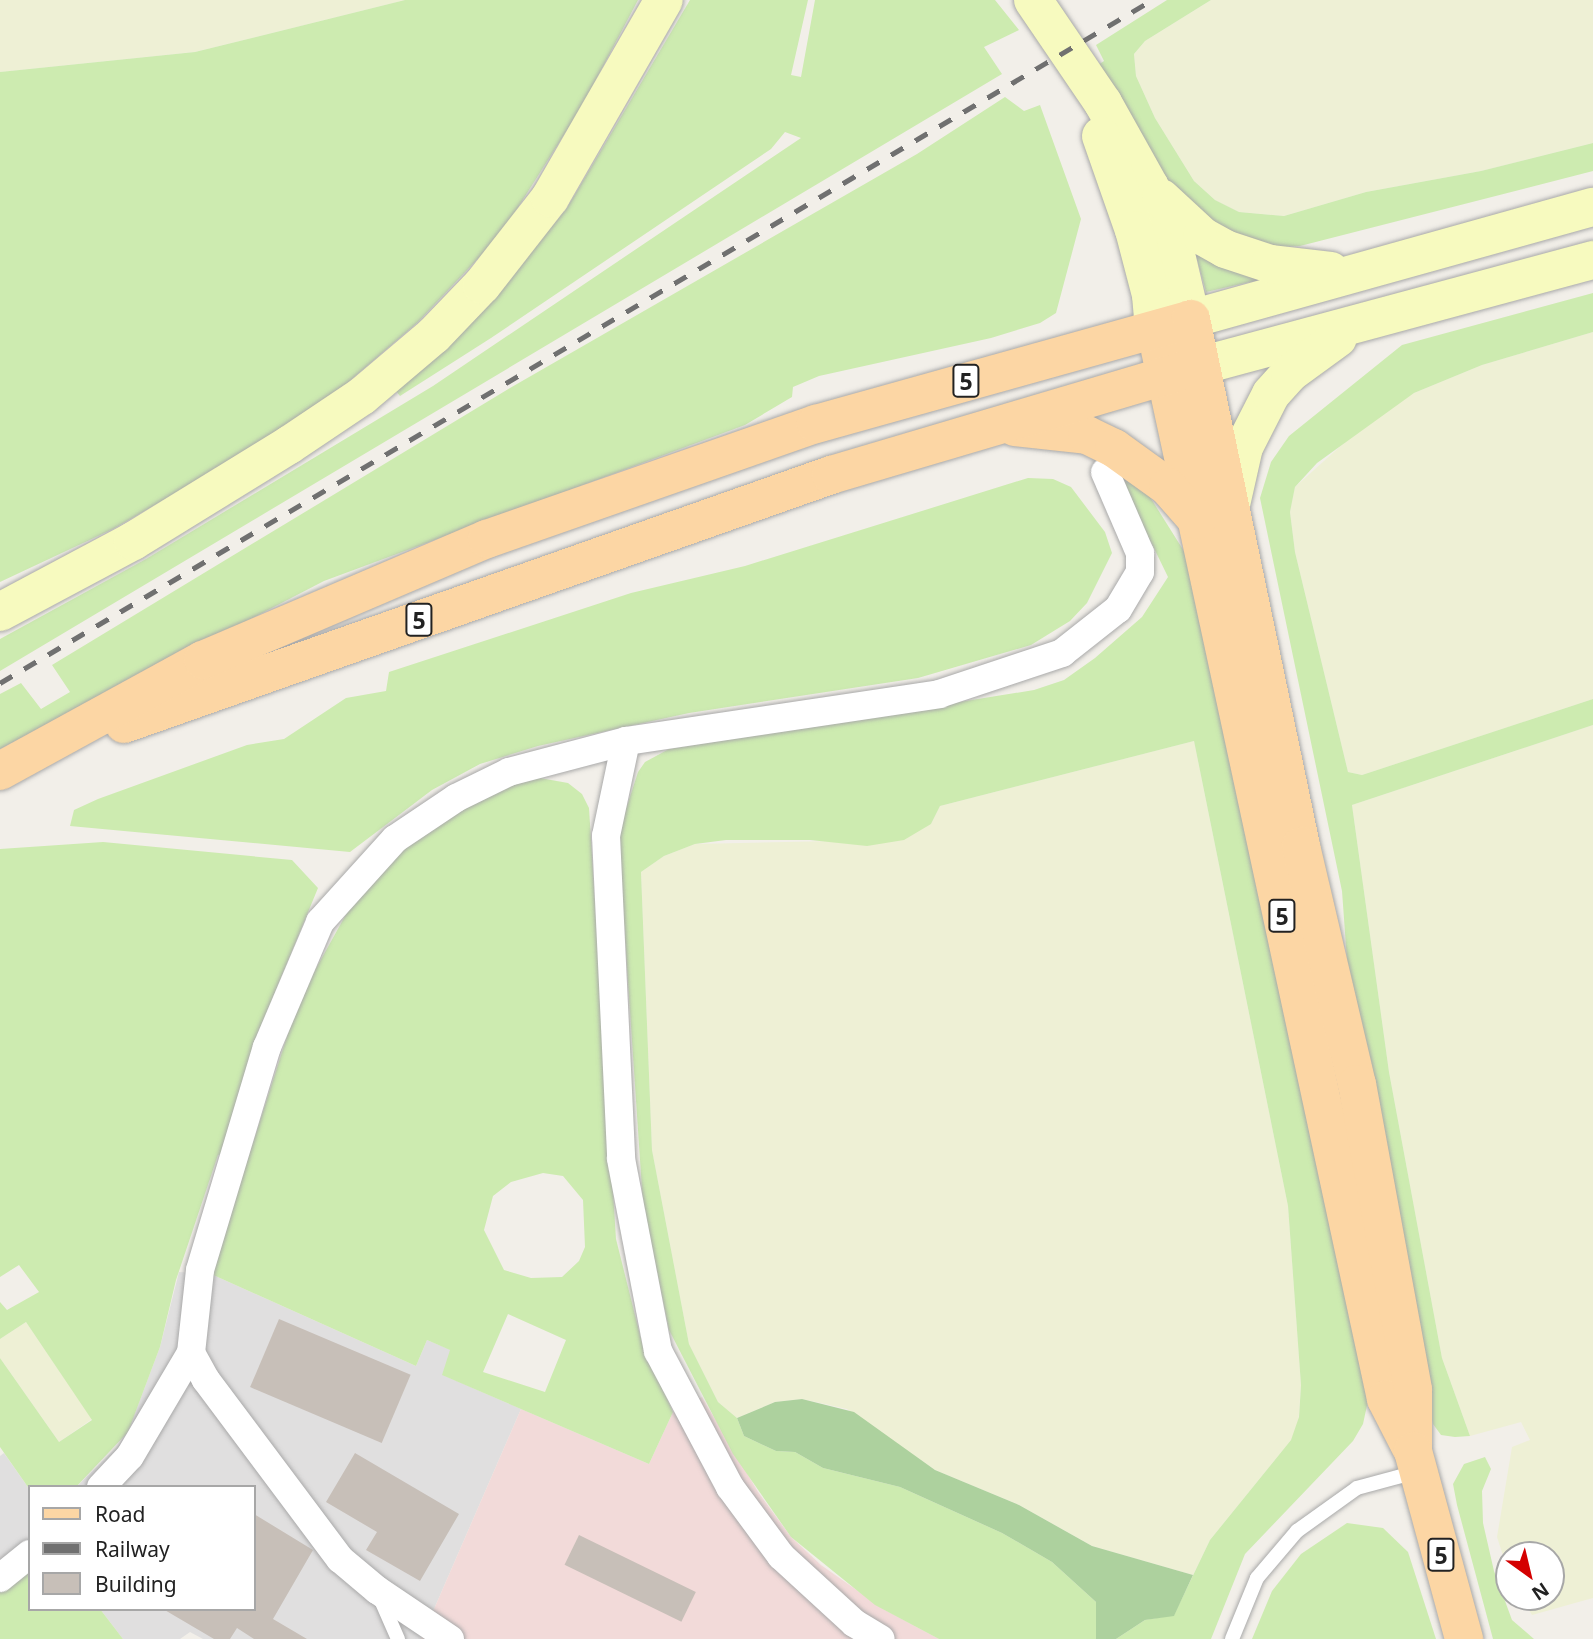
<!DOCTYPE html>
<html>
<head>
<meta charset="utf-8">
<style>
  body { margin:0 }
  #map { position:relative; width:1593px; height:1639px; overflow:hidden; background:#f2efe9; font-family:"Noto Sans",sans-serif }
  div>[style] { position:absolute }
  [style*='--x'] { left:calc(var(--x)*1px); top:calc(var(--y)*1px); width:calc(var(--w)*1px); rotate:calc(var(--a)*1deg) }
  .residential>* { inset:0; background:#e0dfdf }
  .commercial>* { inset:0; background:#f2dad9 }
  .farmland>* { inset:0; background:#eef0d5 }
  .grass>* { inset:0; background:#cdebb0 }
  .forest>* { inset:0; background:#add19e }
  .building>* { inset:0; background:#c7bfb8; transform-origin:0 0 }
  .roads { filter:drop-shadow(0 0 2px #a9a9a9) drop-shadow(0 0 2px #a9a9a9) }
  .lane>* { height:14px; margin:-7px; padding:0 7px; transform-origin:7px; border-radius:7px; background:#fff }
  .street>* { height:28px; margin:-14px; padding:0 14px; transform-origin:14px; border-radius:14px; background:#fff }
  .secondary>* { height:38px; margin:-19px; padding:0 19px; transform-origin:19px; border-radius:19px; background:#f7fabf }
  .primary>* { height:38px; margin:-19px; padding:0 19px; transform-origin:19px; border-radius:19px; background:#fcd6a4 }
  .rail>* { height:5px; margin-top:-2.5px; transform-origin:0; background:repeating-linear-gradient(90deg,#707070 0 14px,transparent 0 28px) }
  span { translate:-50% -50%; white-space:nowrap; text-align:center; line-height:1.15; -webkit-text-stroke:7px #fff; paint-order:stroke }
  .shield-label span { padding:2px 5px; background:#fff; border:2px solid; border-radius:5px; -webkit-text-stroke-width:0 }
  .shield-label { font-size:23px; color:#222; font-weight:700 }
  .legend { position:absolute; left:28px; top:1485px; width:228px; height:126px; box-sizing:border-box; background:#fff; border:2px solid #a7a7a7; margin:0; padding:9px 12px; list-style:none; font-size:21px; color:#222 }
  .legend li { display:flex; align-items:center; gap:14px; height:35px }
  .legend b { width:35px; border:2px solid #a7a7a7 }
  .north { position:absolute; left:1495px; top:1541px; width:70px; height:70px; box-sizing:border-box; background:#fff; border:2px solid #a7a7a7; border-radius:50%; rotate:146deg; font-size:19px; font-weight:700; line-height:28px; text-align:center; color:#222 }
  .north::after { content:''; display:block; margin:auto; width:24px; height:32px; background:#d40000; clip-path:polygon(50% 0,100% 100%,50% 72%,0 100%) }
</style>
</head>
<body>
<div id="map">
  <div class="residential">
    <div style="clip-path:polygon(179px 1272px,211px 1274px,416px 1366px,427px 1340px,451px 1350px,443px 1375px,521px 1409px,421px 1639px,203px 1639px,190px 1632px,180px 1639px,123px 1639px,100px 1609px,254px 1609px,254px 1487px,76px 1487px,119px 1445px,135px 1413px,160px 1347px)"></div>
    <div style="clip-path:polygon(4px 1453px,30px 1490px,30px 1566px,0 1590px,0 1456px)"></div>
  </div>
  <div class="commercial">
    <div style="clip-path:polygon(702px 1397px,758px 1492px,791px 1537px,821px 1565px,885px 1610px,939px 1639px,421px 1639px,521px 1409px,649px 1464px,673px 1412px)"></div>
  </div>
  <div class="farmland">
    <div style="clip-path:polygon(0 0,405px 0,195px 52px,0 72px)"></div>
    <div style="clip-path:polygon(1211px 0,1593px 0,1593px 143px,1481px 171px,1366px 192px,1284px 216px,1239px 212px,1215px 200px,1194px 181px,1155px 118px,1136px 76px,1134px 54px,1145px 41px)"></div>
    <div style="clip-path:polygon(1593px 332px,1593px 699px,1362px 775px,1348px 772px,1295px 552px,1290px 512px,1295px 487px,1363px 426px,1414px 393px,1482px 365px)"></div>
    <div style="clip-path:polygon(1593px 725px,1593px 1598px,1532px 1615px,1521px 1597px,1551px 1597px,1551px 1555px,1509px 1555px,1509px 1574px,1497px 1537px,1512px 1447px,1530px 1440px,1521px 1422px,1470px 1436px,1442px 1358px,1389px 1072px,1352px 805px)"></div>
    <div style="clip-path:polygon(1194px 741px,1288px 1206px,1301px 1385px,1298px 1427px,1291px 1440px,1210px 1540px,1193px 1575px,1092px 1546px,1019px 1505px,935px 1470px,847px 1409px,802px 1399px,775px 1402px,737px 1418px,718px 1402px,689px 1344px,652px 1150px,641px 872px,664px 856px,695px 844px,833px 841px,931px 824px,940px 806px)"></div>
    <div style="clip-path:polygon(26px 1322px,92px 1419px,59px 1442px,0 1358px,0 1339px)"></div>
  </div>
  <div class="grass">
    <div style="clip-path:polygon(405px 0,638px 0,581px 108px,515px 212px,487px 249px,418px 322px,346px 384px,242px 455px,113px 529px,0 582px,0 72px,195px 52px)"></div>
    <div style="clip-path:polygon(690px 0,808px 0,791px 75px,801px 77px,815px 0,995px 0,1019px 30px,984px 47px,1002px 74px,0 671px,0 639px,146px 559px,433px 386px,801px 138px,785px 132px,771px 149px,491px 338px,400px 396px,396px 391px,486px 307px,567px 208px)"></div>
    <div style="clip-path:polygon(1167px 0,1211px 0,1145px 41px,1134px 54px,1136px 76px,1155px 118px,1194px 181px,1215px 200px,1239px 212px,1284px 216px,1366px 192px,1481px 171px,1593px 143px,1593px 171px,1300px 246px,1266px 248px,1238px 242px,1174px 196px,1095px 67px,1104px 61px,1096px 45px)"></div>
    <div style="clip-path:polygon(1005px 97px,1024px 111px,1040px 105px,1081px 219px,1056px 313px,1040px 323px,991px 338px,819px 376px,793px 387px,792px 397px,745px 425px,324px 581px,0 749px,0 694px,21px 683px,41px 709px,70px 692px,52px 665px,510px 388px,917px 154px)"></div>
    <div style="clip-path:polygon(1194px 248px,1259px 280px,1206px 292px)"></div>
    <div style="clip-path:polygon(1593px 293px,1593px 332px,1482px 365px,1414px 393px,1317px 463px,1295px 487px,1290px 512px,1295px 552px,1348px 772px,1362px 775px,1593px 699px,1593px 725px,1352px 805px,1389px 1072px,1442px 1358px,1470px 1436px,1455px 1437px,1441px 1435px,1433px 1424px,1422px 1372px,1350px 1002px,1342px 891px,1260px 498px,1271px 462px,1289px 436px,1402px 345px)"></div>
    <div style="clip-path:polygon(1127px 477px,1145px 489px,1187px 556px,1371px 1387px,1363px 1424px,1353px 1441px,1245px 1554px,1211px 1639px,1116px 1639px,1145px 1620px,1174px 1615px,1210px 1540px,1291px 1440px,1299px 1417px,1301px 1385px,1288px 1206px,1194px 741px,940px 806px,931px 824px,904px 840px,867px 846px,810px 840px,726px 840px,695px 844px,664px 856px,641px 872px,652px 1150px,689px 1344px,718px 1402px,737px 1418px,744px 1436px,776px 1451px,795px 1452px,823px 1468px,900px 1487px,1002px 1533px,1052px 1562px,1096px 1602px,1097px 1639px,939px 1639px,875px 1605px,791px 1537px,733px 1454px,669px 1330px,643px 1204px,618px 834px,638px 772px,645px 762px,669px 749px,1034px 690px,1064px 680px,1095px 658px,1142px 617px,1168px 577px,1151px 542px,1135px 524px,1123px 481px)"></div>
    <div style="clip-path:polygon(1028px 478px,1053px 479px,1071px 487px,1105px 532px,1112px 553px,1087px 603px,1070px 621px,1031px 645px,918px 678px,689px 713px,538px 746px,480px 764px,432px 790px,350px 852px,70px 826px,74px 810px,98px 799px,247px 745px,284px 739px,346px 698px,386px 691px,389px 672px,631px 593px,745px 566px)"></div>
    <div style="clip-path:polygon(evenodd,540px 778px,568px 783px,582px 794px,589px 808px,616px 1239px,642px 1343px,673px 1412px,649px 1464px,442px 1375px,450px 1350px,427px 1340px,416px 1366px,211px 1274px,299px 999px,349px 909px,395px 856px,437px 822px,501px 786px,540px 778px,543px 1173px,563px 1176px,583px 1200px,585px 1247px,579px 1261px,562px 1277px,531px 1278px,504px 1270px,484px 1230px,493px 1196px,511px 1182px,543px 1173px,540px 778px,508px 1314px,566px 1340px,545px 1392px,483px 1372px,508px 1314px)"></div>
    <div style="clip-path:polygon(103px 842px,292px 860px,318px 888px,259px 1031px,225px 1152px,218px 1155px,176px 1280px,160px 1347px,128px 1432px,76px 1487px,30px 1490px,0 1447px,0 1358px,59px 1442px,92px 1420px,26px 1322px,0 1339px,0 1302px,7px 1310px,39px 1292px,19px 1265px,0 1277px,0 849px)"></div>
    <div style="clip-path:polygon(1485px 1457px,1491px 1469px,1482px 1491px,1483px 1523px,1494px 1571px,1512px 1620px,1534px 1639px,1493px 1639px,1457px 1505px,1453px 1484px,1464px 1464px)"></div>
    <div style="clip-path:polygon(1347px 1523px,1383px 1528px,1408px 1552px,1436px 1639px,1252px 1639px,1272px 1591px,1301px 1554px)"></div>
    <div style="clip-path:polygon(30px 1566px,30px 1609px,100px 1609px,123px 1639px,0 1639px,0 1590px)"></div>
  </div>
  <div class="forest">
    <div style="clip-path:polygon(802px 1399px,854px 1412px,935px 1470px,1019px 1505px,1092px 1546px,1193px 1575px,1174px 1616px,1145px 1620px,1116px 1639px,1096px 1639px,1096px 1602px,1052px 1562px,1002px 1533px,900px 1487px,823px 1468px,795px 1452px,776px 1451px,744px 1436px,737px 1418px,775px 1402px)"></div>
  </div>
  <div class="building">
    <div style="left:279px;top:1319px;width:143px;height:74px;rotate:23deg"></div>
    <div style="clip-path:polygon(355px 1453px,459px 1514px,420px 1581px,366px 1550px,377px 1532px,326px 1502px)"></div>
    <div style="clip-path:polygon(254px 1514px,313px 1550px,273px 1619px,307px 1639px,254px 1639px,237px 1628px,230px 1639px,214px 1639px,163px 1609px,254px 1609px)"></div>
    <div style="left:579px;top:1535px;width:130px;height:33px;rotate:26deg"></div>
  </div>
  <div class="roads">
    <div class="lane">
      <div style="--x:380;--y:1598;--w:45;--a:66.3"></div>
      <div style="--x:1232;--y:1639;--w:66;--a:-67.7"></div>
      <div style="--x:1257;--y:1578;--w:62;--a:-49.6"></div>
      <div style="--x:1297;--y:1531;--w:74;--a:-35.6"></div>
      <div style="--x:1357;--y:1488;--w:61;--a:-15.2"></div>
    </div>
    <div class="street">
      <div style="--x:626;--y:741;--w:97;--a:101.9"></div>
      <div style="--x:606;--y:836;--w:323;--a:87.3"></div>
      <div style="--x:621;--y:1159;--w:196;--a:79.1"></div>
      <div style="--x:658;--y:1351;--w:154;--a:62.1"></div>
      <div style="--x:730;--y:1487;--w:86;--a:53.5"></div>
      <div style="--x:781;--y:1556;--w:99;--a:42.5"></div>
      <div style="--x:854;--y:1623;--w:31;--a:31"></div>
      <div style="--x:101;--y:1487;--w:42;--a:-46.9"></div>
      <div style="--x:130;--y:1456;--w:120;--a:-59.4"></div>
      <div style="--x:0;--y:1578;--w:38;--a:-39"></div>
      <div style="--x:450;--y:1639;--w:88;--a:-146.1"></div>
      <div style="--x:377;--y:1590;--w:48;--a:-140"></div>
      <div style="--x:340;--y:1559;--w:224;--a:-126.8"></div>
      <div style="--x:206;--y:1380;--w:31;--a:-119"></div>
      <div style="--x:191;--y:1353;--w:83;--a:-83.8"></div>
      <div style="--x:200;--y:1270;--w:233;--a:-73.3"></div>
      <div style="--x:267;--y:1047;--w:136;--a:-67"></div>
      <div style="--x:320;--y:922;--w:112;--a:-47.9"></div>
      <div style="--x:395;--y:839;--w:73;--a:-33.9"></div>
      <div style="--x:456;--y:798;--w:59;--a:-26.1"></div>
      <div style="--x:509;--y:772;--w:121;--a:-14.8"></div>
      <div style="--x:626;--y:741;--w:317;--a:-8.5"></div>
      <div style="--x:939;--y:694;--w:130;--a:-18.4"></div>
      <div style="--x:1062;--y:653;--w:71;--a:-38.2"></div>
      <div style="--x:1118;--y:609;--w:43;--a:-59.3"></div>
      <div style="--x:1140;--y:572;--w:19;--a:-90"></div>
      <div style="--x:1140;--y:553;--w:88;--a:-113.4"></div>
    </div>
    <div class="secondary">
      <div style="--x:1033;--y:0;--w:125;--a:55.8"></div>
      <div style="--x:1103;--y:103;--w:96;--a:60.8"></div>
      <div style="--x:1150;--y:187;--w:68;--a:68.4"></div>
      <div style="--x:1175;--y:250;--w:71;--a:76.9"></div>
      <div style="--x:1191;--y:319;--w:417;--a:-15.6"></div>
      <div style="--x:1101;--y:136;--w:100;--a:70.7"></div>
      <div style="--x:1134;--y:230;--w:67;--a:75.3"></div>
      <div style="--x:1151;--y:295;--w:33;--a:85"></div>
      <div style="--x:1161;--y:198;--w:56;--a:42.8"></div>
      <div style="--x:1202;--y:236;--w:26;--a:29"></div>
      <div style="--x:1225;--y:249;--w:47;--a:18.4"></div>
      <div style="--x:1270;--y:264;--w:61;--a:6.5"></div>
      <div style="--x:1200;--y:366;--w:407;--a:-15.1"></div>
      <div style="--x:1230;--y:509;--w:64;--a:-77.3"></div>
      <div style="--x:1244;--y:447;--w:59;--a:-63"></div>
      <div style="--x:1271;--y:394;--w:28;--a:-48"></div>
      <div style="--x:1290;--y:373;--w:59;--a:-36.1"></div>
      <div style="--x:0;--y:612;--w:151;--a:-28.1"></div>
      <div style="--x:133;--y:541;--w:183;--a:-31.6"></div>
      <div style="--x:289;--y:445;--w:88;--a:-33.9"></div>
      <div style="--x:362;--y:396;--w:94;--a:-40.3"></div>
      <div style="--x:434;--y:335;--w:69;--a:-46.2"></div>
      <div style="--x:482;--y:285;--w:110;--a:-52"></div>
      <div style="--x:550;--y:198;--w:228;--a:-60.1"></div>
    </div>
    <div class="primary">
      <div style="--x:1160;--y:350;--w:1073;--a:77.84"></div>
      <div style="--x:1386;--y:1399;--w:53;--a:62.9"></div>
      <div style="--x:1015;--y:427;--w:72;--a:6.3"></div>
      <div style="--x:1087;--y:435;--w:30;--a:26"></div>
      <div style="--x:1114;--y:448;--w:67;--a:35.8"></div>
      <div style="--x:1168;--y:487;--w:44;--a:48.7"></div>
      <div style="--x:124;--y:724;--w:750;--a:-19.4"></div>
      <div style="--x:831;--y:475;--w:385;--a:-16.5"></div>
      <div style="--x:0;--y:771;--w:231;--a:-28.7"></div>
      <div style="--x:203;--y:660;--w:309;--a:-23.1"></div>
      <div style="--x:487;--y:539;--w:349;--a:-19.3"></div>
      <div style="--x:816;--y:424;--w:389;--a:-15.6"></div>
      <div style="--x:1191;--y:319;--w:538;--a:78.21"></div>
      <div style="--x:1301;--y:846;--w:244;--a:76.8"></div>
      <div style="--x:1357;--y:1084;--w:311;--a:79.6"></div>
      <div style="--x:1413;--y:1390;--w:61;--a:90"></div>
      <div style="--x:1413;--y:1451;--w:195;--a:74.8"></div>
    </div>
  </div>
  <div class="rail">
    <div style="--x:0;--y:683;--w:1339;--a:-30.66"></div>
  </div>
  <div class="shield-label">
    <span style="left:966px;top:381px">5</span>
    <span style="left:419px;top:620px">5</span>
    <span style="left:1282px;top:916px">5</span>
    <span style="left:1441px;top:1555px">5</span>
  </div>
  <ul class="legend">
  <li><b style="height:9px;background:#fcd6a4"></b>Road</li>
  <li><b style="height:9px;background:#707070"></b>Railway</li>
  <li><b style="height:19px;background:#c7bfb8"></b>Building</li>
  </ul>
  <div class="north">N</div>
</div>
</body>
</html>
